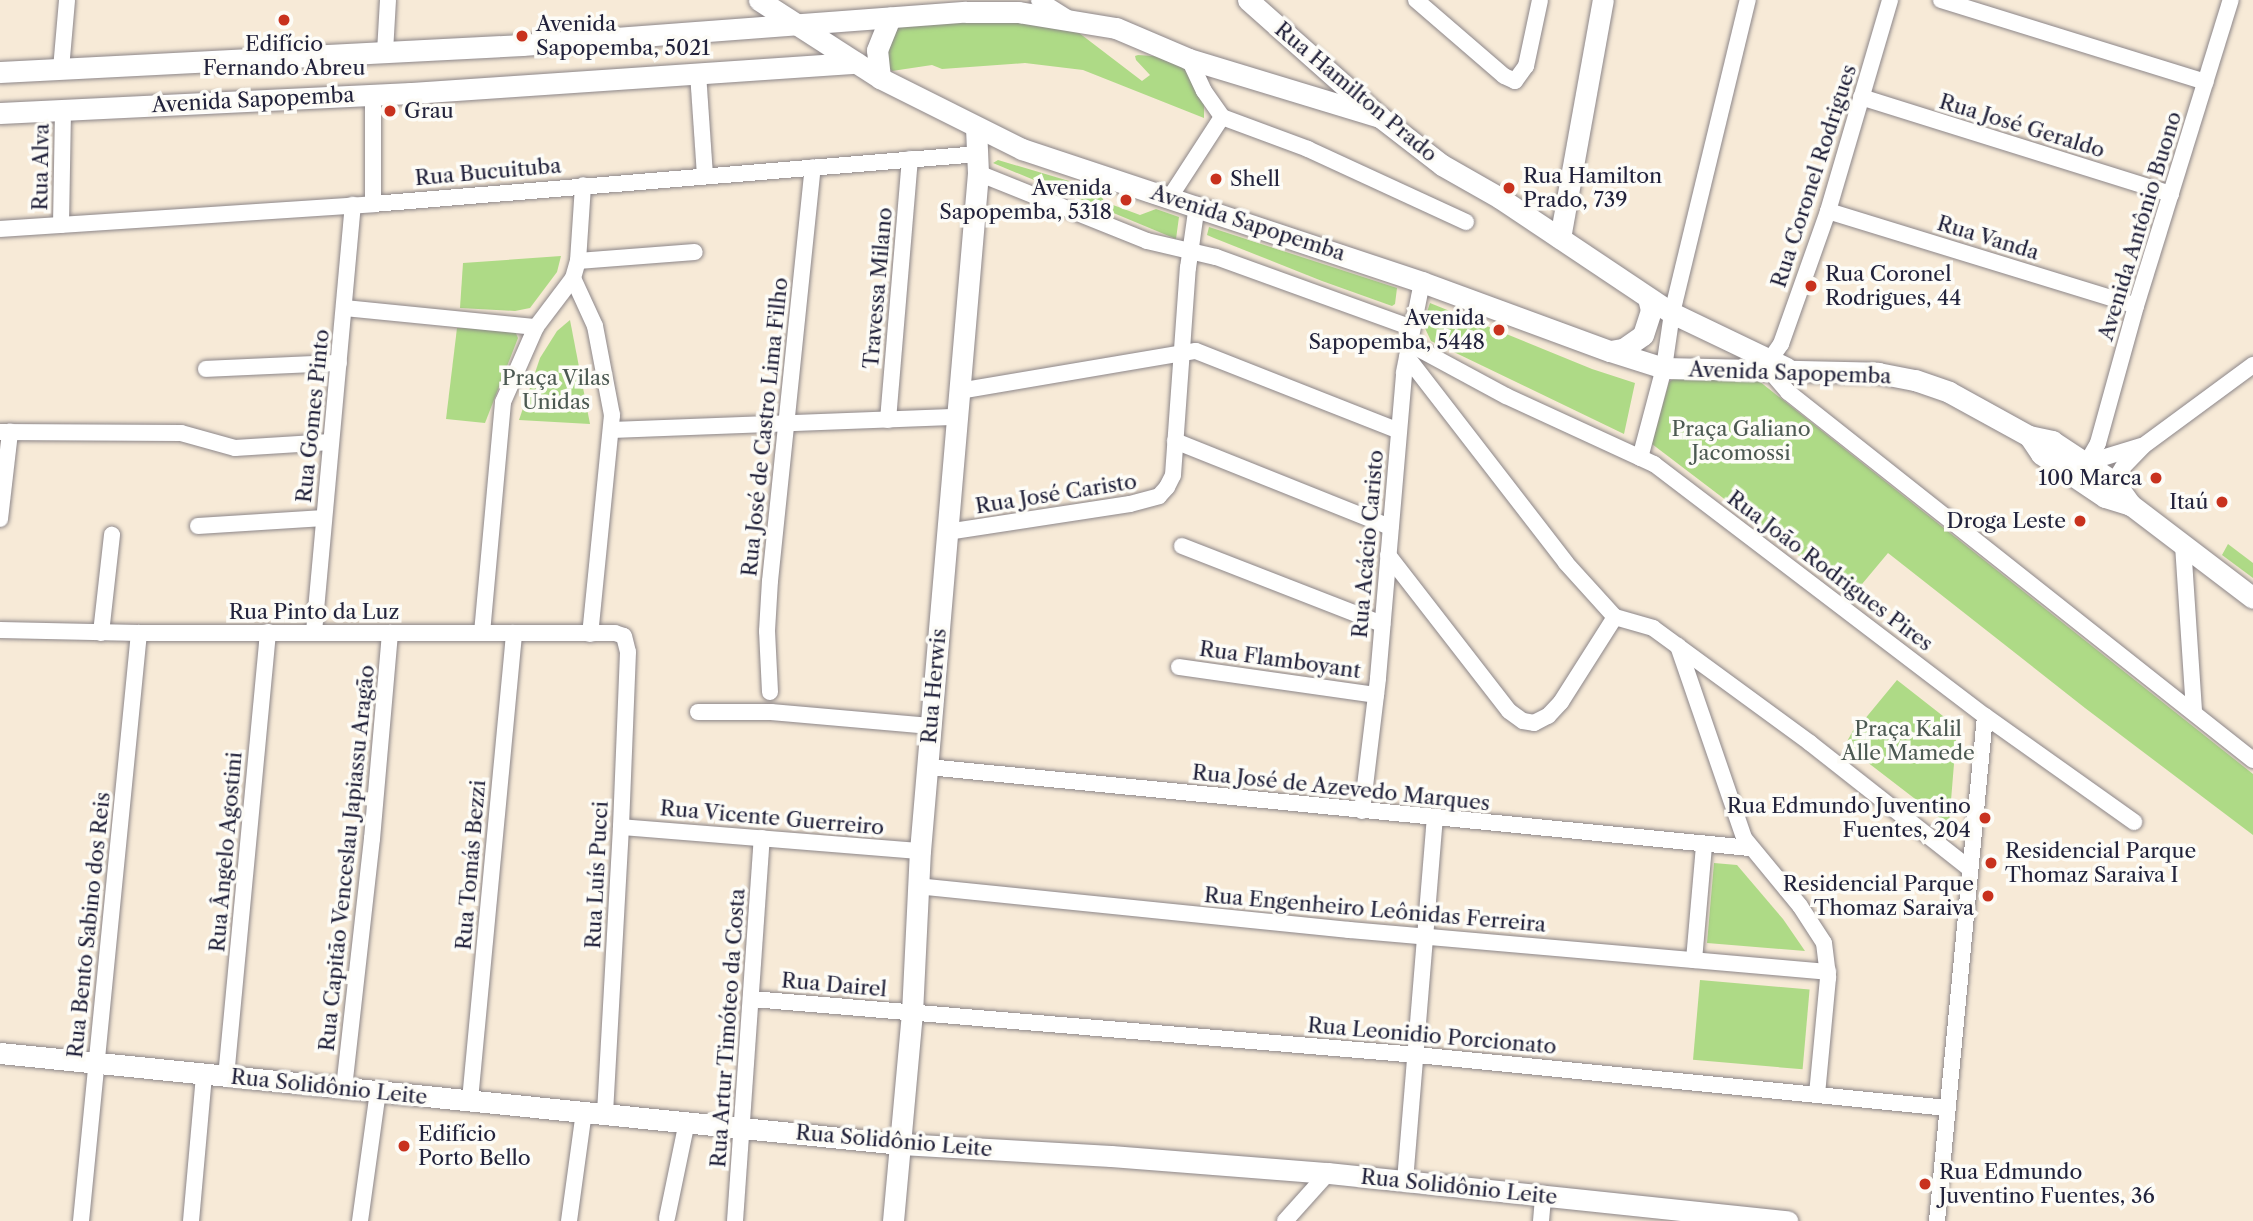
<!DOCTYPE html>
<html>
<head>
<meta charset="utf-8">
<style>
  body { margin:0 }
  #map { position:relative; width:2253px; height:1221px; overflow:hidden; background:#f7ead7; font-family:"Libre Caslon Text",serif }
  div>[style] { position:absolute }
  [style*='--x'] { left:calc(var(--x)*1px); top:calc(var(--y)*1px); width:calc(var(--w)*1px); rotate:calc(var(--a)*1deg) }
  .green>* { inset:0; background:#aeda86; transform-origin:0 0 }
  .roads { filter:drop-shadow(0 0 2px #8c8689) drop-shadow(0 0 2px #8c8689) }
  .street>* { height:16px; margin:-8px; padding:0 8px; transform-origin:8px; border-radius:8px; background:#fff }
  .secondary>* { height:21px; margin:-10.5px; padding:0 10.5px; transform-origin:10.5px; border-radius:10.5px; background:#fff }
  .dots>* { width:19px; height:19px; translate:-50% -50%; box-sizing:border-box; border:4px solid #fdfcf7; border-radius:50% }
  span { translate:-50% -50%; white-space:nowrap; text-align:center; line-height:1.15; -webkit-text-stroke:7px #fdfcf7; paint-order:stroke }
  .poi-label { font-size:21px; color:#22223b }
  .left { translate:0 -50%; text-align:left }
  .right { translate:-100% -50%; text-align:right }
  .street-label { font-size:21px; color:#22223b }
  .park-label { font-size:21px; color:#4c5952 }
</style>
</head>
<body>
<div id="map">
  <div class="green">
    <div style="clip-path:polygon(975px 19px,1070px 26px,1142px 81px,1150px 75px,1136px 60px,1135px 56px,1138px 55px,1167px 57px,1182px 63px,1204px 104px,1204px 118px,1083px 70px,1025px 63px,942px 69px,932px 65px,892px 71px,885px 63px,886px 33px,900px 25px)"></div>
    <div style="clip-path:polygon(998px 160px,1096px 189px,1105px 202px,1140px 215px,1156px 209px,1179px 217px,1176px 239px,993px 163px)"></div>
    <div style="clip-path:polygon(1209px 227px,1397px 288px,1395px 304px,1392px 306px,1322px 281px,1214px 238px,1207px 235px)"></div>
    <div style="clip-path:polygon(561px 256px,557px 272px,530px 308px,515px 311px,460px 308px,463px 263px)"></div>
    <div style="clip-path:polygon(1430px 303px,1592px 369px,1635px 383px,1624px 434px,1431px 341px,1423px 324px)"></div>
    <div style="clip-path:polygon(570px 320px,590px 424px,519px 420px,540px 358px,557px 331px)"></div>
    <div style="clip-path:polygon(457px 328px,514px 329px,518px 338px,485px 423px,446px 419px)"></div>
    <div style="clip-path:polygon(1679px 375px,1754px 377px,2253px 774px,2253px 835px,2085px 708px,1888px 553px,1852px 596px,1652px 444px,1669px 382px)"></div>
    <div style="clip-path:polygon(2228px 544px,2253px 563px,2253px 578px,2222px 555px)"></div>
    <div style="clip-path:polygon(1897px 680px,1957px 727px,1949px 825px,1845px 745px,1860px 718px,1864px 720px)"></div>
    <div style="clip-path:polygon(1714px 863px,1737px 865px,1783px 919px,1805px 951px,1707px 943px)"></div>
    <div style="left:1700px;top:980px;width:110px;height:80px;rotate:5deg"></div>
  </div>
  <div class="roads">
    <div class="street">
      <div style="--x:1039;--y:0;--w:32;--a:32"></div>
      <div style="--x:1416;--y:0;--w:116;--a:40.8"></div>
      <div style="--x:1504;--y:76;--w:12;--a:24"></div>
      <div style="--x:1515;--y:81;--w:19;--a:-54"></div>
      <div style="--x:1526;--y:66;--w:67;--a:-78"></div>
      <div style="--x:1941;--y:0;--w:277;--a:17.2"></div>
      <div style="--x:385;--y:52;--w:52;--a:-86.7"></div>
      <div style="--x:1189;--y:59;--w:35;--a:65"></div>
      <div style="--x:1204;--y:91;--w:32;--a:55"></div>
      <div style="--x:61;--y:69;--w:69;--a:-85"></div>
      <div style="--x:698;--y:73;--w:103;--a:86.1"></div>
      <div style="--x:1861;--y:97;--w:325;--a:17.4"></div>
      <div style="--x:1222;--y:117;--w:92;--a:20.4"></div>
      <div style="--x:1308;--y:149;--w:174;--a:24.8"></div>
      <div style="--x:978;--y:173;--w:182;--a:21.9"></div>
      <div style="--x:1147;--y:241;--w:71;--a:13.1"></div>
      <div style="--x:1216;--y:257;--w:208;--a:19.9"></div>
      <div style="--x:1170;--y:197;--w:95;--a:-57"></div>
      <div style="--x:373;--y:204;--w:109;--a:-90"></div>
      <div style="--x:1828;--y:211;--w:322;--a:17.1"></div>
      <div style="--x:61;--y:225;--w:116;--a:-89"></div>
      <div style="--x:0;--y:229;--w:374;--a:-3.8"></div>
      <div style="--x:373;--y:204;--w:608;--a:-4.72"></div>
      <div style="--x:578;--y:261;--w:117;--a:-4.4"></div>
      <div style="--x:573;--y:278;--w:53;--a:65.4"></div>
      <div style="--x:595;--y:326;--w:91;--a:79.2"></div>
      <div style="--x:612;--y:415;--w:220;--a:95.7"></div>
      <div style="--x:345;--y:308;--w:192;--a:5.7"></div>
      <div style="--x:1408;--y:343;--w:111;--a:28.4"></div>
      <div style="--x:1506;--y:396;--w:163;--a:24.7"></div>
      <div style="--x:1654;--y:464;--w:416;--a:37.3"></div>
      <div style="--x:1985;--y:716;--w:183;--a:35.4"></div>
      <div style="--x:1407;--y:357;--w:260;--a:52.3"></div>
      <div style="--x:1566;--y:563;--w:73;--a:47.8"></div>
      <div style="--x:1615;--y:617;--w:40;--a:16"></div>
      <div style="--x:1653;--y:628;--w:195;--a:36.2"></div>
      <div style="--x:1810;--y:743;--w:202;--a:38.2"></div>
      <div style="--x:1769;--y:361;--w:21;--a:-55"></div>
      <div style="--x:1781;--y:344;--w:141;--a:-70.5"></div>
      <div style="--x:1828;--y:211;--w:220;--a:-73.6"></div>
      <div style="--x:206;--y:369;--w:133;--a:-2.6"></div>
      <div style="--x:1770;--y:371;--w:28;--a:49"></div>
      <div style="--x:1788;--y:392;--w:593;--a:38.36"></div>
      <div style="--x:959;--y:391;--w:240;--a:-9.6"></div>
      <div style="--x:1196;--y:351;--w:218;--a:21.5"></div>
      <div style="--x:888;--y:420;--w:262;--a:-85.2"></div>
      <div style="--x:613;--y:430;--w:344;--a:-2.2"></div>
      <div style="--x:0;--y:432;--w:181;--a:0.3"></div>
      <div style="--x:181;--y:433;--w:56;--a:15.5"></div>
      <div style="--x:235;--y:448;--w:96;--a:-3.6"></div>
      <div style="--x:1175;--y:441;--w:232;--a:21.8"></div>
      <div style="--x:1640;--y:458;--w:93;--a:-75.1"></div>
      <div style="--x:1664;--y:368;--w:56;--a:-81.7"></div>
      <div style="--x:1672;--y:313;--w:322;--a:-76.4"></div>
      <div style="--x:2086;--y:463;--w:58;--a:-17.2"></div>
      <div style="--x:2082;--y:471;--w:32;--a:-60"></div>
      <div style="--x:2098;--y:443;--w:142;--a:-74.5"></div>
      <div style="--x:2136;--y:306;--w:320;--a:-72.8"></div>
      <div style="--x:2108;--y:491;--w:28;--a:-58"></div>
      <div style="--x:2123;--y:467;--w:29;--a:-46"></div>
      <div style="--x:2143;--y:446;--w:137;--a:-36.4"></div>
      <div style="--x:0;--y:519;--w:88;--a:-83.4"></div>
      <div style="--x:198;--y:526;--w:126;--a:-3.6"></div>
      <div style="--x:947;--y:532;--w:185;--a:-8.7"></div>
      <div style="--x:1130;--y:504;--w:30;--a:-15"></div>
      <div style="--x:1159;--y:496;--w:12;--a:-48"></div>
      <div style="--x:1167;--y:487;--w:13;--a:-63"></div>
      <div style="--x:1173;--y:475;--w:208;--a:-85.9"></div>
      <div style="--x:1188;--y:268;--w:64;--a:-81.9"></div>
      <div style="--x:2183;--y:545;--w:167;--a:86.2"></div>
      <div style="--x:1182;--y:546;--w:215;--a:21.3"></div>
      <div style="--x:1388;--y:555;--w:197;--a:52.2"></div>
      <div style="--x:1509;--y:711;--w:17;--a:36"></div>
      <div style="--x:1523;--y:721;--w:11;--a:10"></div>
      <div style="--x:1534;--y:723;--w:16;--a:-27"></div>
      <div style="--x:1548;--y:716;--w:19;--a:-47"></div>
      <div style="--x:1561;--y:702;--w:101;--a:-57.6"></div>
      <div style="--x:0;--y:630;--w:139;--a:1.2"></div>
      <div style="--x:139;--y:633;--w:476;--a:0"></div>
      <div style="--x:615;--y:633;--w:9;--a:18"></div>
      <div style="--x:624;--y:636;--w:16;--a:76"></div>
      <div style="--x:628;--y:652;--w:175;--a:92.3"></div>
      <div style="--x:621;--y:827;--w:286;--a:93.2"></div>
      <div style="--x:314;--y:632;--w:429;--a:-84.8"></div>
      <div style="--x:101;--y:633;--w:99;--a:-83.6"></div>
      <div style="--x:482;--y:633;--w:232;--a:-84.8"></div>
      <div style="--x:503;--y:402;--w:82;--a:-66.3"></div>
      <div style="--x:536;--y:327;--w:61;--a:-52.9"></div>
      <div style="--x:573;--y:278;--w:18;--a:-74"></div>
      <div style="--x:578;--y:261;--w:76;--a:-86.2"></div>
      <div style="--x:1678;--y:646;--w:203;--a:71"></div>
      <div style="--x:1744;--y:838;--w:88;--a:50.5"></div>
      <div style="--x:1800;--y:906;--w:44;--a:57"></div>
      <div style="--x:1824;--y:943;--w:35;--a:83"></div>
      <div style="--x:1828;--y:978;--w:117;--a:95.4"></div>
      <div style="--x:1179;--y:667;--w:199;--a:8.1"></div>
      <div style="--x:770;--y:692;--w:61;--a:-92.8"></div>
      <div style="--x:767;--y:631;--w:50;--a:-86.6"></div>
      <div style="--x:770;--y:581;--w:416;--a:-84.1"></div>
      <div style="--x:698;--y:712;--w:73;--a:0"></div>
      <div style="--x:771;--y:712;--w:160;--a:5"></div>
      <div style="--x:928;--y:767;--w:826;--a:5.63"></div>
      <div style="--x:1362;--y:811;--w:134;--a:-83.1"></div>
      <div style="--x:1378;--y:678;--w:307;--a:-85.1"></div>
      <div style="--x:1404;--y:372;--w:92;--a:-78.7"></div>
      <div style="--x:621;--y:827;--w:300;--a:4.6"></div>
      <div style="--x:917;--y:886;--w:434;--a:5.8"></div>
      <div style="--x:1349;--y:930;--w:481;--a:5"></div>
      <div style="--x:1694;--y:960;--w:115;--a:-85"></div>
      <div style="--x:752;--y:999;--w:667;--a:4.81"></div>
      <div style="--x:1417;--y:1055;--w:533;--a:5.71"></div>
      <div style="--x:226;--y:1077;--w:447;--a:-84.6"></div>
      <div style="--x:344;--y:1088;--w:251;--a:-83.6"></div>
      <div style="--x:372;--y:839;--w:207;--a:-85"></div>
      <div style="--x:470;--y:1100;--w:469;--a:-84.6"></div>
      <div style="--x:1405;--y:1181;--w:364;--a:-85.3"></div>
      <div style="--x:667;--y:1218;--w:99;--a:-78.3"></div>
      <div style="--x:81;--y:1221;--w:591;--a:-84.37"></div>
      <div style="--x:191;--y:1221;--w:148;--a:-84.9"></div>
      <div style="--x:360;--y:1221;--w:130;--a:-82.1"></div>
      <div style="--x:569;--y:1221;--w:111;--a:-82.2"></div>
      <div style="--x:735;--y:1221;--w:384;--a:-86"></div>
      <div style="--x:1285;--y:1221;--w:64;--a:-48.1"></div>
      <div style="--x:1541;--y:1221;--w:25;--a:-85"></div>
      <div style="--x:1937;--y:1221;--w:507;--a:-84.57"></div>
    </div>
    <div class="secondary">
      <div style="--x:759;--y:0;--w:144;--a:32.8"></div>
      <div style="--x:880;--y:78;--w:159;--a:26.6"></div>
      <div style="--x:1022;--y:149;--w:422;--a:18.4"></div>
      <div style="--x:1422;--y:282;--w:200;--a:20.2"></div>
      <div style="--x:1610;--y:351;--w:57;--a:17.5"></div>
      <div style="--x:1664;--y:368;--w:214;--a:1.3"></div>
      <div style="--x:1878;--y:373;--w:38;--a:11"></div>
      <div style="--x:1915;--y:380;--w:36;--a:19"></div>
      <div style="--x:1949;--y:392;--w:91;--a:28.8"></div>
      <div style="--x:2029;--y:436;--w:24;--a:12"></div>
      <div style="--x:2052;--y:441;--w:74;--a:33.5"></div>
      <div style="--x:2114;--y:482;--w:29;--a:54"></div>
      <div style="--x:2131;--y:505;--w:153;--a:37.3"></div>
      <div style="--x:1248;--y:0;--w:176;--a:41.6"></div>
      <div style="--x:1380;--y:117;--w:78;--a:37.7"></div>
      <div style="--x:1442;--y:165;--w:67;--a:29.6"></div>
      <div style="--x:1500;--y:198;--w:207;--a:33.8"></div>
      <div style="--x:1672;--y:313;--w:127;--a:25.6"></div>
      <div style="--x:0;--y:72;--w:523;--a:-2.96"></div>
      <div style="--x:522;--y:45;--w:445;--a:-4.3"></div>
      <div style="--x:966;--y:12;--w:52;--a:0"></div>
      <div style="--x:1018;--y:12;--w:99;--a:9.3"></div>
      <div style="--x:1116;--y:28;--w:79;--a:23"></div>
      <div style="--x:1189;--y:59;--w:200;--a:16.9"></div>
      <div style="--x:880;--y:78;--w:28;--a:-96"></div>
      <div style="--x:877;--y:50;--w:35;--a:-68"></div>
      <div style="--x:0;--y:113;--w:411;--a:-2.8"></div>
      <div style="--x:411;--y:93;--w:446;--a:-3.9"></div>
      <div style="--x:1560;--y:238;--w:242;--a:-79.8"></div>
      <div style="--x:1610;--y:351;--w:13;--a:-9"></div>
      <div style="--x:1623;--y:349;--w:24;--a:-35"></div>
      <div style="--x:1643;--y:335;--w:26;--a:-72"></div>
      <div style="--x:1651;--y:310;--w:12;--a:-104"></div>
      <div style="--x:2029;--y:436;--w:22;--a:56"></div>
      <div style="--x:2041;--y:454;--w:77;--a:33.9"></div>
      <div style="--x:2105;--y:497;--w:27;--a:17"></div>
      <div style="--x:0;--y:1053;--w:906;--a:5.77"></div>
      <div style="--x:901;--y:1144;--w:210;--a:3.3"></div>
      <div style="--x:1111;--y:1156;--w:218;--a:4.5"></div>
      <div style="--x:1328;--y:1173;--w:462;--a:6"></div>
      <div style="--x:893;--y:1221;--w:209;--a:-84.8"></div>
      <div style="--x:912;--y:1013;--w:162;--a:-87.2"></div>
      <div style="--x:920;--y:851;--w:680;--a:-85.11"></div>
      <div style="--x:978;--y:173;--w:46;--a:-92.5"></div>
    </div>
  </div>
  <div class="dots">
    <div style="left:284px;top:20px;background:#c8321e"></div>
    <div style="left:522px;top:36px;background:#c8321e"></div>
    <div style="left:390px;top:111px;background:#c8321e"></div>
    <div style="left:1216px;top:179px;background:#c8321e"></div>
    <div style="left:1509px;top:188px;background:#c8321e"></div>
    <div style="left:1126px;top:200px;background:#c8321e"></div>
    <div style="left:1811px;top:286px;background:#c8321e"></div>
    <div style="left:1499px;top:330px;background:#c8321e"></div>
    <div style="left:2156px;top:478px;background:#c8321e"></div>
    <div style="left:2222px;top:502px;background:#c8321e"></div>
    <div style="left:2080px;top:521px;background:#c8321e"></div>
    <div style="left:1985px;top:818px;background:#c8321e"></div>
    <div style="left:1991px;top:863px;background:#c8321e"></div>
    <div style="left:1988px;top:896px;background:#c8321e"></div>
    <div style="left:404px;top:1146px;background:#c8321e"></div>
    <div style="left:1925px;top:1184px;background:#c8321e"></div>
  </div>
  <div class="poi-label">
    <span class="left" style="left:536px;top:36px">Avenida<br>Sapopemba, 5021</span>
    <span style="left:284px;top:56px">Edifício<br>Fernando Abreu</span>
    <span class="left" style="left:404px;top:111px">Grau</span>
    <span class="left" style="left:1523px;top:188px">Rua Hamilton<br>Prado, 739</span>
    <span class="left" style="left:1230px;top:179px">Shell</span>
    <span class="right" style="left:1112px;top:200px">Avenida<br>Sapopemba, 5318</span>
    <span class="left" style="left:1825px;top:286px">Rua Coronel<br>Rodrigues, 44</span>
    <span class="right" style="left:1485px;top:330px">Avenida<br>Sapopemba, 5448</span>
    <span class="right" style="left:2142px;top:478px">100 Marca</span>
    <span class="right" style="left:2208px;top:502px">Itaú</span>
    <span class="right" style="left:2066px;top:521px">Droga Leste</span>
    <span class="right" style="left:1971px;top:818px">Rua Edmundo Juventino<br>Fuentes, 204</span>
    <span class="left" style="left:2005px;top:863px">Residencial Parque<br>Thomaz Saraiva I</span>
    <span class="right" style="left:1974px;top:896px">Residencial Parque<br>Thomaz Saraiva</span>
    <span class="left" style="left:418px;top:1146px">Edifício<br>Porto Bello</span>
    <span class="left" style="left:1939px;top:1184px">Rua Edmundo<br>Juventino Fuentes, 36</span>
  </div>
  <div class="street-label">
    <span style="left:1356px;top:92px;rotate:40deg">Rua Hamilton Prado</span>
    <span style="left:253px;top:100px;rotate:-3deg">Avenida Sapopemba</span>
    <span style="left:2022px;top:126px;rotate:17deg">Rua José Geraldo</span>
    <span style="left:41px;top:167px;rotate:-89deg">Rua Alva</span>
    <span style="left:488px;top:172px;rotate:-5deg">Rua Bucuituba</span>
    <span style="left:1814px;top:176px;rotate:-72deg">Rua Coronel Rodrigues</span>
    <span style="left:1248px;top:223px;rotate:18deg">Avenida Sapopemba</span>
    <span style="left:2140px;top:226px;rotate:-73deg">Avenida Antônio Buono</span>
    <span style="left:1988px;top:238px;rotate:17deg">Rua Vanda</span>
    <span style="left:878px;top:288px;rotate:-85deg">Travessa Milano</span>
    <span style="left:1790px;top:373px;rotate:2deg">Avenida Sapopemba</span>
    <span style="left:313px;top:416px;rotate:-84deg">Rua Gomes Pinto</span>
    <span style="left:765px;top:427px;rotate:-84deg">Rua José de Castro Lima Filho</span>
    <span style="left:1056px;top:494px;rotate:-9deg">Rua José Caristo</span>
    <span style="left:1368px;top:544px;rotate:-85deg">Rua Acácio Caristo</span>
    <span style="left:1830px;top:571px;rotate:37deg">Rua João Rodrigues Pires</span>
    <span style="left:314px;top:612px">Rua Pinto da Luz</span>
    <span style="left:1280px;top:660px;rotate:8deg">Rua Flamboyant</span>
    <span style="left:934px;top:686px;rotate:-85deg">Rua Herwis</span>
    <span style="left:1341px;top:788px;rotate:6deg">Rua José de Azevedo Marques</span>
    <span style="left:772px;top:818px;rotate:5deg">Rua Vicente Guerreiro</span>
    <span style="left:226px;top:852px;rotate:-85deg">Rua Ângelo Agostini</span>
    <span style="left:347px;top:858px;rotate:-84deg">Rua Capitão Venceslau Japiassu Aragão</span>
    <span style="left:471px;top:865px;rotate:-85deg">Rua Tomás Bezzi</span>
    <span style="left:597px;top:875px;rotate:-87deg">Rua Luís Pucci</span>
    <span style="left:1375px;top:910px;rotate:5deg">Rua Engenheiro Leônidas Ferreira</span>
    <span style="left:89px;top:925px;rotate:-84deg">Rua Bento Sabino dos Reis</span>
    <span style="left:834px;top:985px;rotate:5deg">Rua Dairel</span>
    <span style="left:728px;top:1028px;rotate:-86deg">Rua Artur Timóteo da Costa</span>
    <span style="left:1432px;top:1036px;rotate:5deg">Rua Leonidio Porcionato</span>
    <span style="left:329px;top:1087px;rotate:6deg">Rua Solidônio Leite</span>
    <span style="left:894px;top:1141px;rotate:5deg">Rua Solidônio Leite</span>
    <span style="left:1459px;top:1187px;rotate:6deg">Rua Solidônio Leite</span>
  </div>
  <div class="park-label">
    <span style="left:556px;top:390px">Praça Vilas<br>Unidas</span>
    <span style="left:1741px;top:441px">Praça Galiano<br>Jacomossi</span>
    <span style="left:1908px;top:741px">Praça Kalil<br>Alle Mamede</span>
  </div>
</div>
</body>
</html>
